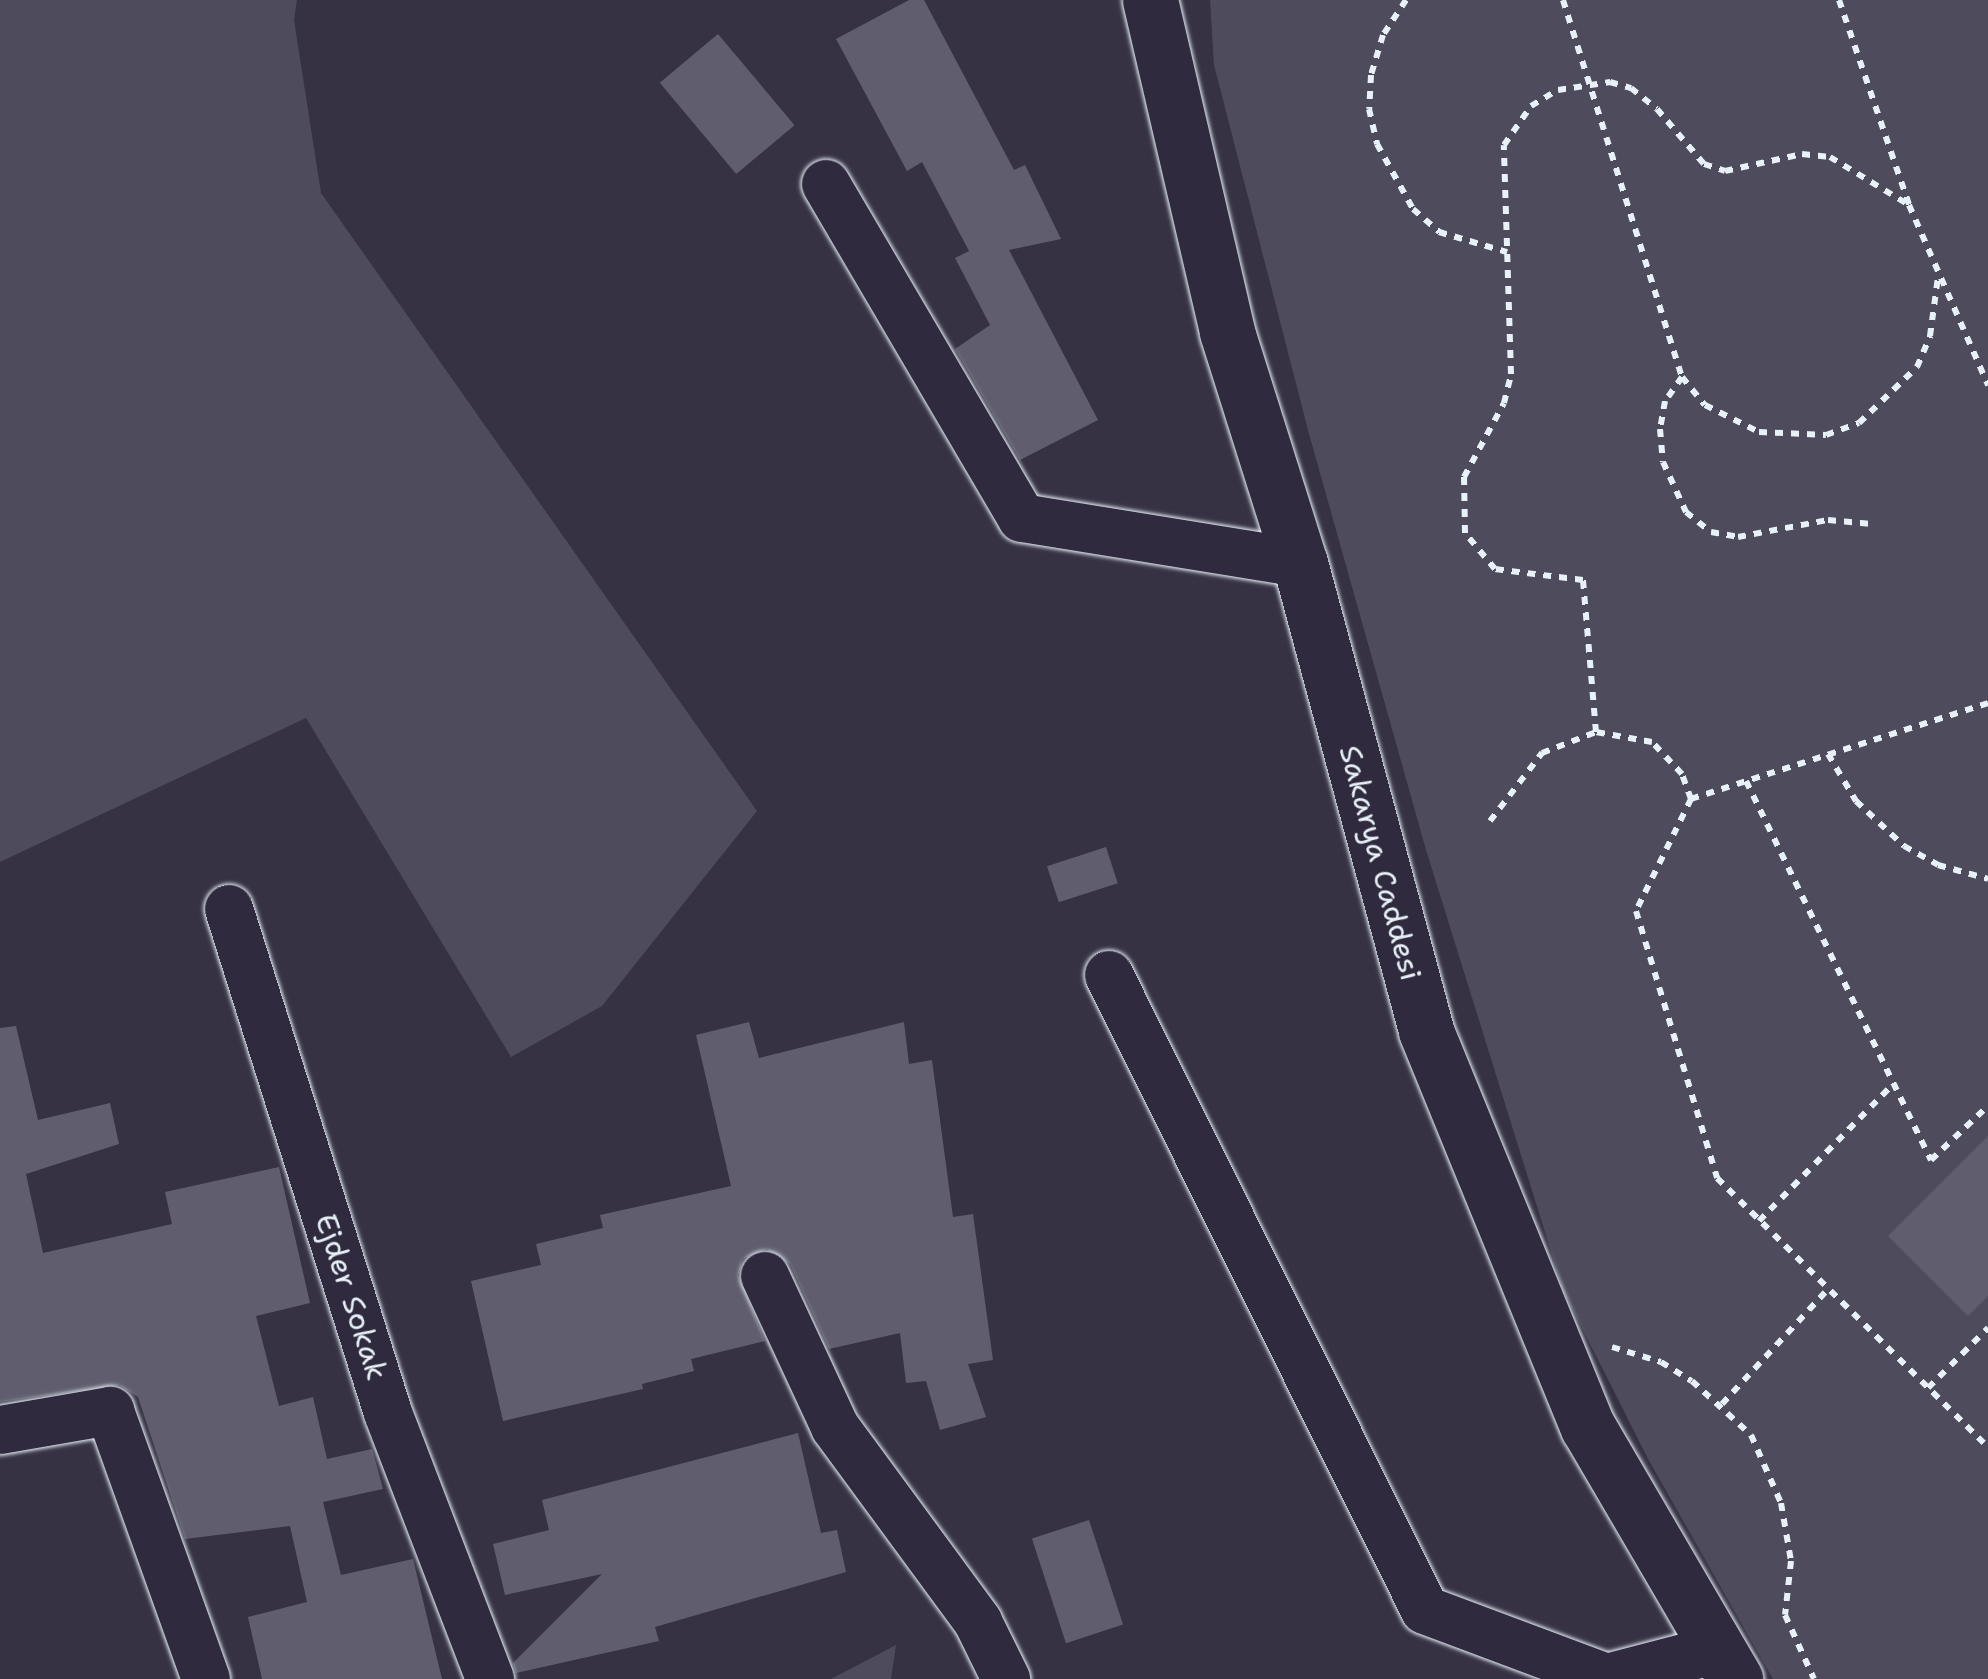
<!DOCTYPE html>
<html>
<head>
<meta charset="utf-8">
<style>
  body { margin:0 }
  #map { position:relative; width:1988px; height:1679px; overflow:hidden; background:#363244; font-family:"Shantell Sans",sans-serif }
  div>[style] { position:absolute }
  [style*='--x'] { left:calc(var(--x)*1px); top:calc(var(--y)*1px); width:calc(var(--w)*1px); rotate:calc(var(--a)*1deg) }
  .green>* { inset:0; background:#4d4b5c }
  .building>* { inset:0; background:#605e6e; transform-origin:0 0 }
  .path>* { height:6px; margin-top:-3px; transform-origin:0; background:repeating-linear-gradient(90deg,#e8f1f8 0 8px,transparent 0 16px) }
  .roads { filter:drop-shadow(0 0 2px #e8f1f8) drop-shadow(0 0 2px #e8f1f8) }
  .minor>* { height:48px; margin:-24px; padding:0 24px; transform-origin:24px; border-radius:24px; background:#2f2a3d }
  .major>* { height:55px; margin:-27.5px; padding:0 27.5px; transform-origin:27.5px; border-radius:27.5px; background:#2f2a3d }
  span { translate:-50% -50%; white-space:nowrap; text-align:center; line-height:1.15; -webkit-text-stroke:8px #2f2a3d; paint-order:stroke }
  .street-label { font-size:30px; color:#e8f1f8 }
</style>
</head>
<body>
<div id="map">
  <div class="green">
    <div style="clip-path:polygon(0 0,297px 0,294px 20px,321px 193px,757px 811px,602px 1006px,511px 1057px,306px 718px,0 862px)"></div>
    <div style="clip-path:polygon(1210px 0,1988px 0,1988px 1679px,1773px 1679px,1648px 1459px,1563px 1290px,1426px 850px,1309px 434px,1214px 65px)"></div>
    <div style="clip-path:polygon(896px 1645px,891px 1679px,831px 1679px)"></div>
  </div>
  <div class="building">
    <div style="clip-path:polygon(909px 0,924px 0,1014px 170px,1025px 165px,1061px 239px,1009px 250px,1098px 420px,1020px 460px,955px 349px,990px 325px,955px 258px,969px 251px,922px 162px,907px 171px,836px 39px)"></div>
    <div style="left:718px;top:34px;width:119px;height:76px;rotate:50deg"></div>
    <div style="left:1106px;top:847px;width:38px;height:62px;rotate:72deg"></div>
    <div style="clip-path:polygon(749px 1022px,759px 1058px,904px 1022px,909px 1064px,932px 1060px,953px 1217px,973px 1214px,993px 1360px,968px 1364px,986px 1417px,940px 1430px,926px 1381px,906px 1383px,900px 1333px,829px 1349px,790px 1264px,766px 1249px,743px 1259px,738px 1275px,765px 1341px,691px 1359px,694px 1371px,642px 1384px,643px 1389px,503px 1421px,471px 1281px,541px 1265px,536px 1244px,603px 1228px,600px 1215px,731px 1186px,696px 1035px)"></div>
    <div style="clip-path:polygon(16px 1026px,38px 1120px,110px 1103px,119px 1144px,26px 1174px,43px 1253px,172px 1224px,165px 1192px,279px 1167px,310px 1303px,256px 1316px,279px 1406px,313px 1397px,327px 1459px,372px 1449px,383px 1489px,323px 1502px,341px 1575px,413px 1559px,442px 1679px,262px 1679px,248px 1617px,307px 1602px,290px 1526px,185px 1539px,138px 1397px,119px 1385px,0 1402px,0 1028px)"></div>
    <div style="clip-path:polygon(1988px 1136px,1988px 1296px,1968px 1316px,1888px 1236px)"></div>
    <div style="clip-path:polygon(798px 1433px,821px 1533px,837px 1530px,846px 1572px,655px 1627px,659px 1641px,516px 1673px,513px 1663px,602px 1574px,505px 1595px,493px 1544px,549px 1530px,542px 1500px)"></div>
    <div style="left:1089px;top:1520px;width:110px;height:60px;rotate:72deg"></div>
  </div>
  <div class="path">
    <div style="--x:1406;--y:0;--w:42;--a:123.3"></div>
    <div style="--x:1383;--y:35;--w:42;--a:106.7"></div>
    <div style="--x:1371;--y:75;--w:34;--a:93"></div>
    <div style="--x:1369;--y:109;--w:36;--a:77"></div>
    <div style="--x:1377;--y:144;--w:74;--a:61"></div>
    <div style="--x:1413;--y:209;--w:35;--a:41"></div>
    <div style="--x:1439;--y:232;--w:71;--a:16.4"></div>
    <div style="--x:1563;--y:0;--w:395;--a:72.5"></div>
    <div style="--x:1682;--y:377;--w:29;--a:125"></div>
    <div style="--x:1665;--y:401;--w:28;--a:100"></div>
    <div style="--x:1660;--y:429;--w:33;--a:85"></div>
    <div style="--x:1663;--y:462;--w:55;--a:65.3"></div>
    <div style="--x:1686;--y:512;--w:32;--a:39"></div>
    <div style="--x:1711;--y:532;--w:27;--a:10"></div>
    <div style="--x:1738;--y:537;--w:92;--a:-10.7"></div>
    <div style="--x:1828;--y:520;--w:44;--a:5.2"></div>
    <div style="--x:1839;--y:0;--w:217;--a:71.1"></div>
    <div style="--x:1909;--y:205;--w:197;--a:66.3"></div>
    <div style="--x:1682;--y:377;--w:36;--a:51"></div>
    <div style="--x:1705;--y:405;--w:60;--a:26.6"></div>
    <div style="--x:1759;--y:432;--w:67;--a:2.6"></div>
    <div style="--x:1826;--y:435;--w:35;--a:-20"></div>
    <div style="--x:1859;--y:423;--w:81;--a:-44"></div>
    <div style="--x:1917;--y:367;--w:34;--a:-67"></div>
    <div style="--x:1930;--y:336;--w:60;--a:-82.3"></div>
    <div style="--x:1988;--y:703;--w:312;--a:162.1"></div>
    <div style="--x:1691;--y:799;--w:125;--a:116.2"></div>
    <div style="--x:1636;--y:911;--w:279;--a:73.1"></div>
    <div style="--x:1717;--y:1178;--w:382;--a:44.8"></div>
    <div style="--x:1828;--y:754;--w:55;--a:59.2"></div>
    <div style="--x:1856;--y:801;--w:66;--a:43.2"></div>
    <div style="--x:1904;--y:846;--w:39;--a:29"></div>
    <div style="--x:1938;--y:865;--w:52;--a:15.6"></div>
    <div style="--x:1746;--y:781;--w:422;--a:64"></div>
    <div style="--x:1931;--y:1160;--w:79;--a:-43.5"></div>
    <div style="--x:1691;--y:799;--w:27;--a:-110"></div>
    <div style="--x:1682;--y:774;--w:44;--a:-133.2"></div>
    <div style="--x:1652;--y:742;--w:57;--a:-169.9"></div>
    <div style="--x:1596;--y:732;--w:153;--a:-94.9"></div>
    <div style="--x:1583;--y:580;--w:89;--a:-172.9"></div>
    <div style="--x:1495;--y:569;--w:47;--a:-129.8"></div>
    <div style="--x:1465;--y:533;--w:56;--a:-91"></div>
    <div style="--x:1464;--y:477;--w:84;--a:-61.6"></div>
    <div style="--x:1504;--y:403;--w:30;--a:-76"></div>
    <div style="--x:1511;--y:374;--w:229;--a:-91.8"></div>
    <div style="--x:1504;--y:145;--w:47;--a:-55.3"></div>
    <div style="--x:1531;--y:106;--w:31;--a:-31"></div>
    <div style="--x:1558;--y:90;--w:53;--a:-8.7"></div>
    <div style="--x:1610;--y:82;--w:22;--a:16"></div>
    <div style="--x:1631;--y:88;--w:33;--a:39"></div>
    <div style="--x:1657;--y:109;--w:72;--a:49.5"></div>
    <div style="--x:1704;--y:164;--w:22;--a:18"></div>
    <div style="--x:1725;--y:171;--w:79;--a:-12.4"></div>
    <div style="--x:1802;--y:154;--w:28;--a:6"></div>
    <div style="--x:1830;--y:157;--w:92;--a:31.3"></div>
    <div style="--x:1490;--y:821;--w:86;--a:-52.6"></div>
    <div style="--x:1542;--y:753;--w:58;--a:-21.3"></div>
    <div style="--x:1759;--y:1221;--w:192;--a:-45.6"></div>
    <div style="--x:1612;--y:1347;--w:51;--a:17"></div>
    <div style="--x:1661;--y:1362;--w:36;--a:32"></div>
    <div style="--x:1692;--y:1381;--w:80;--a:42.5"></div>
    <div style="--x:1751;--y:1435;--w:74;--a:66.2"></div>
    <div style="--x:1781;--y:1503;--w:59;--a:80.2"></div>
    <div style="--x:1791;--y:1561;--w:54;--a:96.3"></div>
    <div style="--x:1785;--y:1615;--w:70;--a:65.6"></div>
    <div style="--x:1928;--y:1388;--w:85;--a:-45"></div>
    <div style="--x:1722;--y:1404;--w:156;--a:-47.3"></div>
  </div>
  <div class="roads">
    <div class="minor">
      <div style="--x:826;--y:184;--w:387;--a:59.6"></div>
      <div style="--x:1022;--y:518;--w:282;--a:9.2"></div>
      <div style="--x:229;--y:909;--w:528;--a:72.49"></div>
      <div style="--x:388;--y:1413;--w:285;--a:69"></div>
      <div style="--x:1109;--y:975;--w:709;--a:63.54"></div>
      <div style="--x:1425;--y:1610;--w:194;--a:20.5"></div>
      <div style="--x:1607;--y:1678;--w:115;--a:-14.6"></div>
      <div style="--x:765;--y:1276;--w:166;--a:65.1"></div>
      <div style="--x:835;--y:1427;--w:242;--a:53.7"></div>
      <div style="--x:978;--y:1622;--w:64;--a:63.8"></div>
      <div style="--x:0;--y:1430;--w:112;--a:-9.8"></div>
      <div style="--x:110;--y:1411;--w:285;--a:70.3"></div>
    </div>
    <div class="major">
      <div style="--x:1150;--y:0;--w:341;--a:76.9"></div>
      <div style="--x:1227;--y:332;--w:242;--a:72.5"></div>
      <div style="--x:1300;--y:563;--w:485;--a:74.9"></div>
      <div style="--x:1426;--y:1031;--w:428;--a:67.8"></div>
      <div style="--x:1588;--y:1427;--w:292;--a:59.7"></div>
    </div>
  </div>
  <div class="street-label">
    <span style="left:1380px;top:863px;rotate:75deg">Sakarya Caddesi</span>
    <span style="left:351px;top:1297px;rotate:72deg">Ejder Sokak</span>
  </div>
</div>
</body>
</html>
